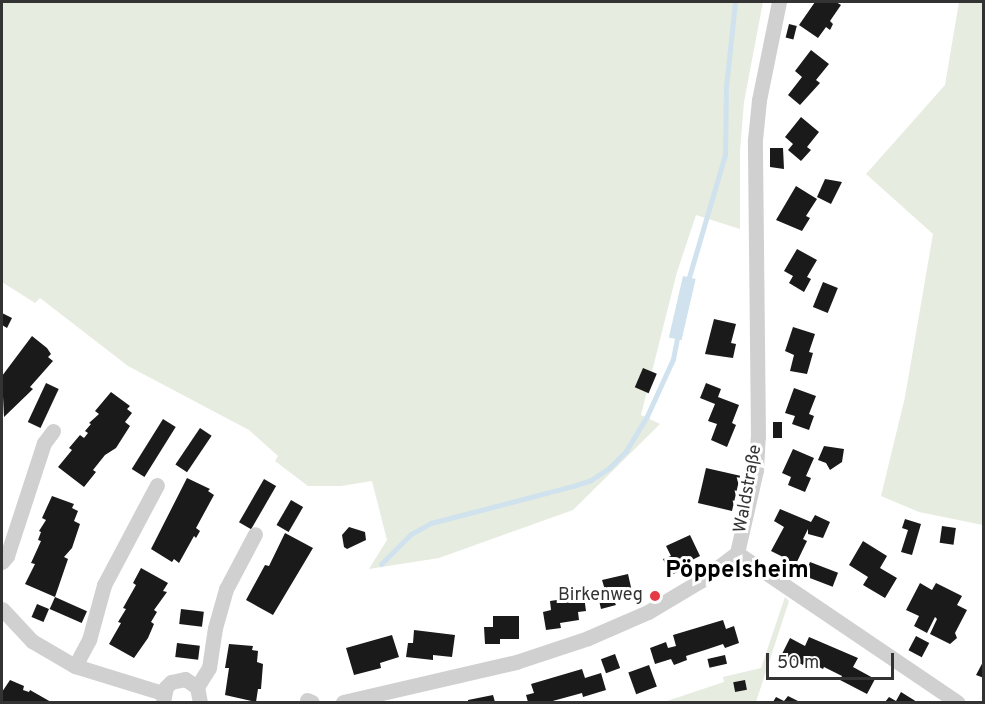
<!DOCTYPE html>
<html>
<head>
<meta charset="utf-8">
<style>
  body { margin:0 }
  #map { position:relative; width:985px; height:704px; overflow:hidden; background:#fff; font-family:Overpass,sans-serif }
  div>[style] { position:absolute }
  [style*='--x'] { left:calc(var(--x)*1px); top:calc(var(--y)*1px); width:calc(var(--w)*1px); rotate:calc(var(--a)*1deg) }
  .green>* { inset:0; background:#e6ecdf }
  .water>* { inset:0; background:#cfe2ee; transform-origin:0 0 }
  .stream>* { height:5px; margin:-2.5px; padding:0 2.5px; transform-origin:2.5px; border-radius:2.5px; background:#cfe2ee }
  .building>* { inset:0; background:#1a1a1a; transform-origin:0 0 }
  .minor>* { height:15px; margin:-7.5px; padding:0 7.5px; transform-origin:7.5px; border-radius:7.5px; background:#d0d0d0 }
  .dots>* { width:16px; height:16px; translate:-50% -50%; box-sizing:border-box; border:3px solid #fff; border-radius:50% }
  span { translate:-50% -50%; white-space:nowrap; text-align:center; line-height:1.15; -webkit-text-stroke:6px #fff; paint-order:stroke }
  .street-label { font-size:18px; color:#333 }
  .poi-label { font-size:18px; color:#333 }
  .right { translate:-100% -50%; text-align:right }
  .district-label { font-size:24px; color:#000; font-weight:700 }
  .frame { position:absolute; inset:0; border:3px solid #333; pointer-events:none }
  .scale { position:absolute; left:766px; top:653px; width:128px; height:27px; box-sizing:border-box; border:3px solid #333; border-top:0; padding-left:8px; font-size:18px; line-height:21px; white-space:nowrap; color:#333; -webkit-text-stroke:4px #fff; paint-order:stroke }
</style>
</head>
<body>
<div id="map">
  <div class="green">
    <div style="clip-path:polygon(2px 2px,763px 2px,744px 102px,740px 151px,740px 229px,696px 215px,677px 272px,641px 415px,660px 424px,573px 510px,439px 558px,369px 569px,387px 540px,372px 481px,341px 486px,308px 486px,275px 461px,278px 456px,249px 430px,128px 366px,40px 298px,35px 303px,2px 282px)"></div>
    <div style="clip-path:polygon(959px 2px,984px 2px,983px 525px,919px 512px,881px 496px,905px 397px,933px 234px,866px 174px,945px 85px)"></div>
    <div style="clip-path:polygon(785px 597px,789px 601px,756px 702px,664px 702px,724px 682px,723px 677px,761px 668px)"></div>
  </div>
  <div class="water">
    <div style="left:683px;top:276px;width:13px;height:63px;rotate:13deg"></div>
  </div>
  <div class="stream">
    <div style="--x:689;--y:277;--w:127;--a:-73.6"></div>
    <div style="--x:725;--y:155;--w:68;--a:-89.2"></div>
    <div style="--x:726;--y:87;--w:85;--a:-84"></div>
    <div style="--x:381;--y:564;--w:42;--a:-45"></div>
    <div style="--x:411;--y:534;--w:23;--a:-29"></div>
    <div style="--x:431;--y:523;--w:147;--a:-14.6"></div>
    <div style="--x:573;--y:486;--w:19;--a:-18"></div>
    <div style="--x:591;--y:480;--w:22;--a:-34"></div>
    <div style="--x:609;--y:468;--w:24;--a:-45"></div>
    <div style="--x:626;--y:451;--w:41;--a:-59"></div>
    <div style="--x:647;--y:416;--w:63;--a:-65.5"></div>
    <div style="--x:673;--y:359;--w:20;--a:-79"></div>
  </div>
  <div class="building">
    <div style="clip-path:polygon(815px 2px,836px 2px,841px 5px,830px 21px,833px 24px,830px 30px,826px 27px,818px 38px,799px 25px)"></div>
    <div style="left:789px;top:24px;width:8px;height:14px;rotate:14deg"></div>
    <div style="clip-path:polygon(811px 50px,829px 64px,816px 80px,820px 83px,800px 105px,788px 95px,802px 77px,795px 71px)"></div>
    <div style="clip-path:polygon(801px 117px,819px 132px,807px 147px,811px 150px,801px 161px,788px 150px,793px 144px,785px 137px)"></div>
    <div style="clip-path:polygon(770px 148px,783px 148px,784px 169px,770px 167px)"></div>
    <div style="clip-path:polygon(825px 179px,842px 182px,831px 204px,817px 197px)"></div>
    <div style="clip-path:polygon(796px 186px,817px 199px,806px 216px,810px 218px,802px 231px,776px 220px)"></div>
    <div style="clip-path:polygon(797px 249px,817px 260px,807px 277px,811px 279px,804px 292px,789px 283px,793px 276px,784px 271px)"></div>
    <div style="left:823px;top:282px;width:16px;height:27px;rotate:22deg"></div>
    <div style="clip-path:polygon(2px 313px,12px 318px,7px 328px,2px 325px)"></div>
    <div style="clip-path:polygon(714px 319px,736px 324px,731px 343px,736px 344px,733px 358px,705px 354px)"></div>
    <div style="clip-path:polygon(793px 327px,815px 334px,809px 352px,813px 353px,807px 374px,790px 371px,794px 355px,785px 351px)"></div>
    <div style="clip-path:polygon(32px 336px,47px 348px,51px 354px,48px 357px,53px 361px,30px 387px,33px 389px,4px 417px,2px 376px)"></div>
    <div style="left:643px;top:368px;width:15px;height:21px;rotate:23deg"></div>
    <div style="left:46px;top:383px;width:14px;height:43px;rotate:25deg"></div>
    <div style="clip-path:polygon(706px 383px,721px 389px,718px 397px,739px 405px,732px 423px,736px 425px,727px 447px,711px 440px,717px 424px,708px 421px,715px 404px,700px 398px)"></div>
    <div style="clip-path:polygon(794px 388px,816px 396px,809px 414px,814px 416px,809px 430px,792px 424px,795px 416px,785px 413px)"></div>
    <div style="clip-path:polygon(111px 392px,130px 406px,127px 409px,132px 413px,125px 422px,130px 426px,116px 448px,105px 455px,93px 470px,96px 472px,84px 487px,58px 467px,72px 450px,69px 448px,80px 435px,84px 438px,88px 433px,85px 431px,91px 424px,89px 423px,99px 414px,95px 411px)"></div>
    <div style="left:163px;top:419px;width:15px;height:59px;rotate:32deg"></div>
    <div style="left:773px;top:422px;width:9px;height:16px"></div>
    <div style="left:200px;top:428px;width:14px;height:44px;rotate:34deg"></div>
    <div style="clip-path:polygon(824px 446px,844px 449px,842px 462px,830px 470px,826px 463px,818px 460px)"></div>
    <div style="clip-path:polygon(793px 449px,814px 458px,806px 476px,811px 478px,805px 492px,788px 485px,791px 477px,782px 473px)"></div>
    <div style="left:706px;top:468px;width:35px;height:36px;rotate:13deg"></div>
    <div style="clip-path:polygon(187px 478px,210px 489px,208px 491px,214px 495px,196px 528px,200px 531px,196px 538px,194px 536px,179px 563px,174px 559px,172px 562px,151px 549px)"></div>
    <div style="left:264px;top:479px;width:14px;height:50px;rotate:30deg"></div>
    <div style="clip-path:polygon(52px 496px,74px 504px,72px 508px,78px 511px,74px 521px,80px 524px,72px 548px,64px 557px,68px 559px,55px 597px,25px 584px,35px 564px,31px 563px,41px 541px,38px 540px,41px 532px,39px 531px,46px 520px,42px 518px)"></div>
    <div style="left:291px;top:500px;width:14px;height:29px;rotate:30deg"></div>
    <div style="clip-path:polygon(780px 509px,811px 522px,815px 515px,830px 522px,823px 538px,808px 534px,808px 529px,803px 539px,807px 541px,794px 568px,785px 563px,787px 559px,771px 551px,784px 527px,774px 521px)"></div>
    <div style="clip-path:polygon(905px 519px,921px 524px,912px 555px,901px 552px,908px 530px,902px 528px)"></div>
    <div style="left:942px;top:526px;width:14px;height:17px;rotate:8deg"></div>
    <div style="clip-path:polygon(349px 527px,365px 532px,366px 540px,347px 549px,344px 547px,342px 535px)"></div>
    <div style="clip-path:polygon(285px 533px,313px 548px,273px 615px,246px 600px,265px 565px,269px 566px)"></div>
    <div style="clip-path:polygon(690px 535px,700px 556px,682px 565px,684px 569px,671px 575px,663px 559px,671px 556px,666px 546px)"></div>
    <div style="clip-path:polygon(863px 541px,887px 556px,880px 568px,897px 578px,885px 598px,863px 585px,868px 577px,849px 565px)"></div>
    <div style="left:810px;top:562px;width:30px;height:15px;rotate:21deg"></div>
    <div style="clip-path:polygon(141px 568px,168px 583px,163px 591px,167px 592px,154px 610px,157px 612px,151px 622px,154px 624px,148px 638px,134px 658px,109px 644px,121px 623px,118px 622px,126px 609px,123px 608px,136px 585px,133px 583px)"></div>
    <div style="clip-path:polygon(628px 574px,633px 596px,614px 601px,616px 605px,601px 609px,597px 592px,605px 590px,602px 580px)"></div>
    <div style="clip-path:polygon(920px 583px,932px 590px,936px 583px,962px 596px,957px 605px,967px 610px,955px 633px,957px 638px,950px 644px,930px 634px,937px 619px,935px 617px,927px 633px,914px 626px,919px 616px,906px 610px)"></div>
    <div style="clip-path:polygon(584px 596px,586px 611px,578px 612px,579px 620px,560px 623px,561px 628px,546px 630px,543px 612px,551px 610px,550px 601px)"></div>
    <div style="left:55px;top:597px;width:35px;height:13px;rotate:24deg"></div>
    <div style="left:37px;top:604px;width:13px;height:14px;rotate:23deg"></div>
    <div style="left:181px;top:609px;width:23px;height:15px;rotate:7deg"></div>
    <div style="clip-path:polygon(493px 616px,519px 616px,519px 639px,500px 639px,500px 644px,485px 644px,484px 627px,493px 627px)"></div>
    <div style="clip-path:polygon(723px 620px,726px 629px,734px 626px,739px 643px,725px 648px,723px 644px,705px 650px,686px 656px,687px 660px,674px 665px,671px 659px,655px 664px,650px 648px,666px 642px,668px 648px,676px 646px,673px 635px)"></div>
    <div style="clip-path:polygon(414px 630px,455px 635px,452px 657px,433px 655px,433px 660px,406px 657px,408px 643px,413px 643px)"></div>
    <div style="clip-path:polygon(392px 635px,399px 657px,380px 663px,381px 668px,354px 675px,346px 648px)"></div>
    <div style="left:916px;top:636px;width:15px;height:16px;rotate:28deg"></div>
    <div style="clip-path:polygon(809px 637px,858px 658px,853px 667px,875px 679px,867px 694px,840px 680px,842px 676px,824px 667px,823px 669px,805px 660px,803px 665px,782px 654px,790px 638px,805px 646px)"></div>
    <div style="left:177px;top:643px;width:23px;height:14px;rotate:7deg"></div>
    <div style="clip-path:polygon(229px 644px,253px 646px,252px 650px,258px 651px,257px 662px,263px 664px,261px 689px,258px 689px,256px 702px,225px 695px,229px 668px,225px 668px)"></div>
    <div style="left:615px;top:654px;width:15px;height:15px;rotate:70deg"></div>
    <div style="left:725px;top:655px;width:9px;height:18px;rotate:77deg"></div>
    <div style="clip-path:polygon(984px 660px,984px 678px,976px 675px)"></div>
    <div style="left:649px;top:665px;width:23px;height:22px;rotate:70deg"></div>
    <div style="clip-path:polygon(582px 669px,585px 678px,601px 673px,606px 690px,583px 697px,582px 693px,549px 702px,528px 702px,526px 695px,534px 693px,531px 684px)"></div>
    <div style="clip-path:polygon(10px 680px,24px 686px,23px 690px,29px 692px,30px 690px,51px 702px,2px 702px,2px 692px)"></div>
    <div style="left:745px;top:680px;width:10px;height:12px;rotate:79deg"></div>
    <div style="clip-path:polygon(901px 692px,917px 702px,885px 702px,889px 697px,896px 701px)"></div>
    <div style="clip-path:polygon(493px 695px,495px 702px,468px 702px,468px 700px)"></div>
    <div style="clip-path:polygon(788px 696px,800px 702px,773px 702px,776px 697px,784px 701px)"></div>
  </div>
  <div class="minor">
    <div style="--x:737;--y:553;--w:266;--a:34.1"></div>
    <div style="--x:2;--y:562;--w:8;--a:-50"></div>
    <div style="--x:7;--y:556;--w:119;--a:-71.9"></div>
    <div style="--x:44;--y:443;--w:15;--a:-53"></div>
    <div style="--x:2;--y:609;--w:44;--a:46.8"></div>
    <div style="--x:32;--y:641;--w:50;--a:30.2"></div>
    <div style="--x:75;--y:666;--w:92;--a:17.1"></div>
    <div style="--x:75;--y:666;--w:30;--a:-62"></div>
    <div style="--x:89;--y:640;--w:57;--a:-74.7"></div>
    <div style="--x:104;--y:585;--w:113;--a:-62.1"></div>
    <div style="--x:197;--y:687;--w:22;--a:-58"></div>
    <div style="--x:209;--y:668;--w:40;--a:-81.5"></div>
    <div style="--x:215;--y:628;--w:41;--a:-74.2"></div>
    <div style="--x:226;--y:589;--w:62;--a:-62.2"></div>
    <div style="--x:307;--y:700;--w:5;--a:22"></div>
    <div style="--x:163;--y:702;--w:15;--a:-79"></div>
    <div style="--x:166;--y:687;--w:7;--a:-45"></div>
    <div style="--x:171;--y:682;--w:14;--a:-12"></div>
    <div style="--x:185;--y:679;--w:14;--a:34"></div>
    <div style="--x:197;--y:687;--w:15;--a:79"></div>
    <div style="--x:343;--y:702;--w:178;--a:-13"></div>
    <div style="--x:516;--y:662;--w:76;--a:-18.4"></div>
    <div style="--x:588;--y:638;--w:65;--a:-23.4"></div>
    <div style="--x:648;--y:612;--w:61;--a:-30.8"></div>
    <div style="--x:700;--y:581;--w:46;--a:-37.1"></div>
    <div style="--x:737;--y:553;--w:85;--a:-77.1"></div>
    <div style="--x:756;--y:470;--w:33;--a:-87"></div>
    <div style="--x:758;--y:437;--w:297;--a:-90.6"></div>
    <div style="--x:755;--y:140;--w:40;--a:-84.3"></div>
    <div style="--x:759;--y:100;--w:100;--a:-78.5"></div>
  </div>
  <div class="dots">
    <div style="left:655px;top:596px;background:#e63946"></div>
  </div>
  <div class="street-label">
    <span style="left:749px;top:489px;rotate:-80deg">Waldstraße</span>
  </div>
  <div class="poi-label">
    <span class="right" style="left:643px;top:596px">Birkenweg</span>
  </div>
  <div class="district-label">
    <span style="left:737px;top:572px">Pöppelsheim</span>
  </div>
  <div class="frame"></div>
  <div class="scale">50 m</div>
</div>
</body>
</html>
